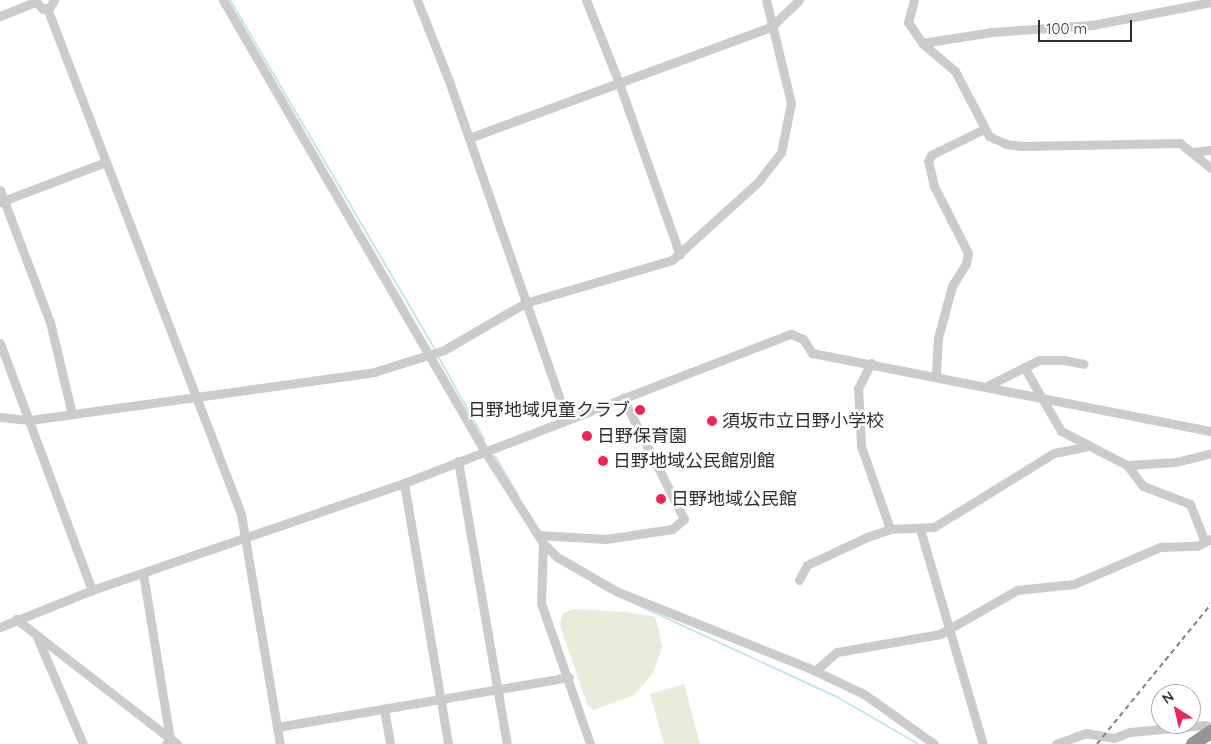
<!DOCTYPE html>
<html>
<head>
<meta charset="utf-8">
<style>
  body { margin:0 }
  #map { position:relative; width:1211px; height:744px; overflow:hidden; background:#fff; font-family:Quicksand,"Noto Sans JP",sans-serif }
  div>[style] { position:absolute }
  [style*='--x'] { left:calc(var(--x)*1px); top:calc(var(--y)*1px); width:calc(var(--w)*1px); rotate:calc(var(--a)*1deg) }
  .green>* { inset:0; background:#e7edda }
  .stream>* { height:2px; margin:-1px; padding:0 1px; transform-origin:1px; border-radius:1px; background:#c5e5ee }
  .minor>* { height:9px; margin:-4.5px; padding:0 4.5px; transform-origin:4.5px; border-radius:4.5px; background:#cbcbcb }
  .highway>* { height:14px; margin:-7px; padding:0 7px; transform-origin:7px; border-radius:7px; background:#959595 }
  .rail>* { height:2px; margin-top:-1px; transform-origin:0; background:repeating-linear-gradient(90deg,#838383 0 5px,transparent 0 9px) }
  .dots>* { width:14px; height:14px; translate:-50% -50%; box-sizing:border-box; border:2px solid #fff; border-radius:50% }
  span { translate:-50% -50%; white-space:nowrap; text-align:center; line-height:1.15; -webkit-text-stroke:5px #fff; paint-order:stroke }
  .poi-label { font-size:18px; color:#2e2e2e }
  .right { translate:-100% -50%; text-align:right }
  .left { translate:0 -50%; text-align:left }
  .north { position:absolute; left:1151px; top:684px; width:50px; height:50px; box-sizing:border-box; background:#fff; border:1px solid #ababab; border-radius:50%; rotate:325deg; font-size:14px; font-weight:700; line-height:20px; text-align:center; color:#2e2e2e }
  .north::after { content:''; display:block; margin:auto; width:18px; height:22px; background:#f22358; clip-path:polygon(50% 0,100% 100%,50% 72%,0 100%) }
  .scale { position:absolute; left:1038px; top:20px; width:94px; height:22px; box-sizing:border-box; border:2px solid #2e2e2e; border-top:0; padding-left:6px; font-size:15px; line-height:18px; white-space:nowrap; color:#2e2e2e; -webkit-text-stroke:4px #fff; paint-order:stroke }
</style>
</head>
<body>
<div id="map">
  <div class="green">
    <div style="clip-path:polygon(573px 609px,625px 612px,653px 616px,657px 621px,662px 648px,653px 673px,634px 695px,594px 710px,588px 706px,560px 626px,562px 614px)"></div>
    <div style="clip-path:polygon(684px 684px,700px 744px,664px 744px,650px 694px)"></div>
  </div>
  <div class="stream">
    <div style="--x:230;--y:0;--w:405;--a:59.6"></div>
    <div style="--x:438;--y:356;--w:95;--a:61"></div>
    <div style="--x:495;--y:456;--w:45;--a:59.5"></div>
    <div style="--x:592;--y:582;--w:20;--a:30"></div>
    <div style="--x:625;--y:599;--w:236;--a:24.8"></div>
    <div style="--x:839;--y:698;--w:91;--a:30.2"></div>
  </div>
  <div class="minor">
    <div style="--x:34;--y:0;--w:13;--a:45"></div>
    <div style="--x:43;--y:9;--w:7;--a:-16"></div>
    <div style="--x:50;--y:7;--w:8;--a:-60"></div>
    <div style="--x:223;--y:0;--w:520;--a:59.89"></div>
    <div style="--x:484;--y:450;--w:110;--a:57.6"></div>
    <div style="--x:543;--y:543;--w:20;--a:45"></div>
    <div style="--x:557;--y:557;--w:70;--a:29.8"></div>
    <div style="--x:618;--y:592;--w:206;--a:21.7"></div>
    <div style="--x:809;--y:668;--w:61;--a:25.3"></div>
    <div style="--x:864;--y:694;--w:86;--a:35.5"></div>
    <div style="--x:417;--y:0;--w:87;--a:68.4"></div>
    <div style="--x:449;--y:81;--w:358;--a:70.8"></div>
    <div style="--x:586;--y:0;--w:89;--a:68.3"></div>
    <div style="--x:619;--y:83;--w:182;--a:70.5"></div>
    <div style="--x:914;--y:0;--w:23;--a:105"></div>
    <div style="--x:908;--y:22;--w:25;--a:56"></div>
    <div style="--x:922;--y:43;--w:43;--a:40.3"></div>
    <div style="--x:955;--y:71;--w:73;--a:62.4"></div>
    <div style="--x:989;--y:136;--w:19;--a:25"></div>
    <div style="--x:1006;--y:144;--w:16;--a:7"></div>
    <div style="--x:1022;--y:146;--w:158;--a:-1.1"></div>
    <div style="--x:1180;--y:143;--w:40;--a:39"></div>
    <div style="--x:47;--y:8;--w:542;--a:69.02"></div>
    <div style="--x:241;--y:514;--w:233;--a:80.4"></div>
    <div style="--x:0;--y:16;--w:38;--a:-22"></div>
    <div style="--x:922;--y:43;--w:71;--a:-8.9"></div>
    <div style="--x:992;--y:32;--w:100;--a:-4"></div>
    <div style="--x:1092;--y:25;--w:121;--a:-10.9"></div>
    <div style="--x:469;--y:138;--w:322;--a:-20.2"></div>
    <div style="--x:771;--y:27;--w:39;--a:-44"></div>
    <div style="--x:1192;--y:152;--w:19;--a:-6"></div>
    <div style="--x:0;--y:190;--w:141;--a:69.3"></div>
    <div style="--x:50;--y:322;--w:95;--a:76.6"></div>
    <div style="--x:0;--y:202;--w:113;--a:-20.7"></div>
    <div style="--x:0;--y:343;--w:264;--a:69.6"></div>
    <div style="--x:871;--y:363;--w:28;--a:117"></div>
    <div style="--x:858;--y:388;--w:58;--a:87"></div>
    <div style="--x:861;--y:446;--w:88;--a:70.7"></div>
    <div style="--x:1024;--y:367;--w:74;--a:60"></div>
    <div style="--x:1061;--y:431;--w:30;--a:27"></div>
    <div style="--x:936;--y:374;--w:36;--a:-87"></div>
    <div style="--x:938;--y:338;--w:54;--a:-74.9"></div>
    <div style="--x:952;--y:286;--w:26;--a:-58"></div>
    <div style="--x:966;--y:264;--w:11;--a:-80"></div>
    <div style="--x:968;--y:253;--w:75;--a:-116.9"></div>
    <div style="--x:934;--y:186;--w:26;--a:-103"></div>
    <div style="--x:928;--y:161;--w:7;--a:-63"></div>
    <div style="--x:931;--y:155;--w:59;--a:-26.1"></div>
    <div style="--x:989;--y:385;--w:56;--a:-26.6"></div>
    <div style="--x:1039;--y:360;--w:25;--a:0"></div>
    <div style="--x:1064;--y:360;--w:20;--a:11"></div>
    <div style="--x:0;--y:417;--w:30;--a:6"></div>
    <div style="--x:30;--y:420;--w:347;--a:-7.9"></div>
    <div style="--x:374;--y:372;--w:73;--a:-17.4"></div>
    <div style="--x:444;--y:350;--w:94;--a:-30.1"></div>
    <div style="--x:525;--y:303;--w:153;--a:-16.3"></div>
    <div style="--x:672;--y:260;--w:116;--a:-42.2"></div>
    <div style="--x:758;--y:182;--w:37;--a:-52"></div>
    <div style="--x:781;--y:153;--w:51;--a:-78.7"></div>
    <div style="--x:791;--y:103;--w:106;--a:-103.6"></div>
    <div style="--x:458;--y:461;--w:287;--a:80.2"></div>
    <div style="--x:1127;--y:465;--w:26;--a:53"></div>
    <div style="--x:1143;--y:486;--w:50;--a:21"></div>
    <div style="--x:1190;--y:504;--w:41;--a:68.5"></div>
    <div style="--x:404;--y:483;--w:265;--a:80.4"></div>
    <div style="--x:920;--y:529;--w:224;--a:73.7"></div>
    <div style="--x:538;--y:535;--w:68;--a:3.4"></div>
    <div style="--x:606;--y:539;--w:67;--a:-8.6"></div>
    <div style="--x:672;--y:529;--w:16;--a:-40"></div>
    <div style="--x:684;--y:519;--w:136;--a:-116.8"></div>
    <div style="--x:543;--y:543;--w:60;--a:91.9"></div>
    <div style="--x:541;--y:603;--w:149;--a:70.8"></div>
    <div style="--x:143;--y:573;--w:168;--a:80.8"></div>
    <div style="--x:170;--y:739;--w:6;--a:129"></div>
    <div style="--x:799;--y:580;--w:17;--a:-62"></div>
    <div style="--x:807;--y:565;--w:66;--a:-25"></div>
    <div style="--x:867;--y:537;--w:24;--a:-19"></div>
    <div style="--x:890;--y:529;--w:44;--a:-2.6"></div>
    <div style="--x:934;--y:527;--w:141;--a:-31.7"></div>
    <div style="--x:1054;--y:453;--w:37;--a:-11"></div>
    <div style="--x:1090;--y:446;--w:42;--a:27.2"></div>
    <div style="--x:1127;--y:465;--w:49;--a:-3.5"></div>
    <div style="--x:1176;--y:462;--w:36;--a:-14"></div>
    <div style="--x:16;--y:619;--w:204;--a:37.8"></div>
    <div style="--x:0;--y:627;--w:99;--a:-21.9"></div>
    <div style="--x:92;--y:590;--w:330;--a:-18.9"></div>
    <div style="--x:404;--y:483;--w:415;--a:-21.1"></div>
    <div style="--x:791;--y:334;--w:13;--a:23"></div>
    <div style="--x:803;--y:339;--w:17;--a:57"></div>
    <div style="--x:812;--y:353;--w:407;--a:11.1"></div>
    <div style="--x:37;--y:637;--w:116;--a:66.7"></div>
    <div style="--x:815;--y:671;--w:29;--a:-41"></div>
    <div style="--x:837;--y:652;--w:105;--a:-9.9"></div>
    <div style="--x:940;--y:634;--w:89;--a:-29.7"></div>
    <div style="--x:1017;--y:590;--w:57;--a:-6"></div>
    <div style="--x:1074;--y:584;--w:94;--a:-23.3"></div>
    <div style="--x:1160;--y:547;--w:37;--a:-2"></div>
    <div style="--x:1197;--y:546;--w:16;--a:-27"></div>
    <div style="--x:384;--y:709;--w:36;--a:80"></div>
    <div style="--x:277;--y:727;--w:296;--a:-9.7"></div>
    <div style="--x:1056;--y:744;--w:32;--a:-20"></div>
    <div style="--x:1086;--y:733;--w:28;--a:10"></div>
    <div style="--x:1114;--y:738;--w:17;--a:-21"></div>
    <div style="--x:1130;--y:732;--w:76;--a:-5.3"></div>
    <div style="--x:1206;--y:725;--w:6;--a:39"></div>
  </div>
  <div class="highway">
    <div style="--x:1193;--y:744;--w:22;--a:-34"></div>
  </div>
  <div class="rail">
    <div style="--x:1097;--y:744;--w:181;--a:-50.8"></div>
  </div>
  <div class="dots">
    <div style="left:640px;top:410px;background:#f22358"></div>
    <div style="left:712px;top:421px;background:#f22358"></div>
    <div style="left:587px;top:436px;background:#f22358"></div>
    <div style="left:603px;top:461px;background:#f22358"></div>
    <div style="left:661px;top:499px;background:#f22358"></div>
  </div>
  <div class="poi-label">
    <span class="right" style="left:630px;top:410px">日野地域児童クラブ</span>
    <span class="left" style="left:722px;top:421px">須坂市立日野小学校</span>
    <span class="left" style="left:597px;top:436px">日野保育園</span>
    <span class="left" style="left:613px;top:461px">日野地域公民館別館</span>
    <span class="left" style="left:671px;top:499px">日野地域公民館</span>
  </div>
  <div class="north">N</div>
  <div class="scale">100 m</div>
</div>
</body>
</html>
